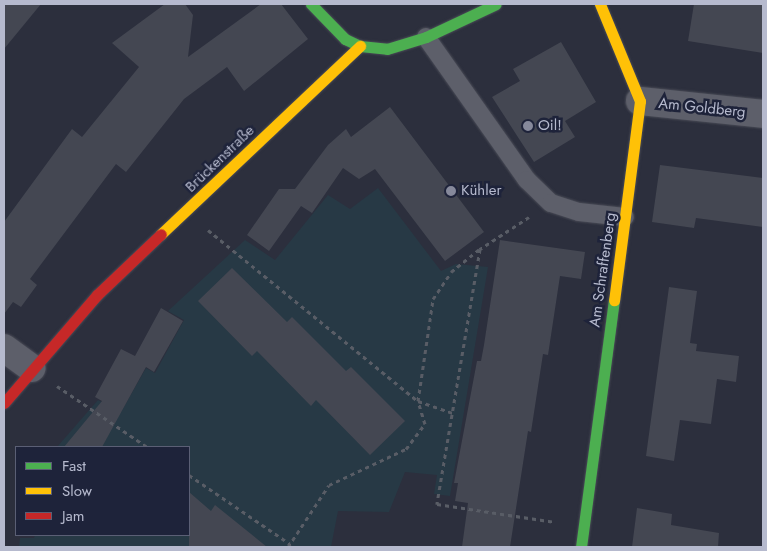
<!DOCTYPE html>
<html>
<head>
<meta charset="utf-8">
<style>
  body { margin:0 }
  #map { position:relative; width:767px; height:551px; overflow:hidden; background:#2c2f3d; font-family:Jost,sans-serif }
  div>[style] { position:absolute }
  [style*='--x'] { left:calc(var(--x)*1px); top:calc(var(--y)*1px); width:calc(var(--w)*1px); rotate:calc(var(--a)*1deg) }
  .green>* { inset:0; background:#273945 }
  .building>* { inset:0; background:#444752 }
  .path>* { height:3px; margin-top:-1.5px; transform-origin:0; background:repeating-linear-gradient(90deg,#595d66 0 4px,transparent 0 8px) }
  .roads { filter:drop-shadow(0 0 1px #494b56) drop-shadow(0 0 1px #494b56) }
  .lane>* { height:18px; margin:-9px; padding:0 9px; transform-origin:9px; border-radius:9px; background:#5d5f6a }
  .street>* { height:28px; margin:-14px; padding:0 14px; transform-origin:14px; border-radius:14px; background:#5d5f6a }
  .fast>* { height:11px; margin:-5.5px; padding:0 5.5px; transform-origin:5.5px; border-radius:5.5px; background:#4caf50 }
  .slow>* { height:11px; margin:-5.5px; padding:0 5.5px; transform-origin:5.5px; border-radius:5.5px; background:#ffc107 }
  .jam>* { height:11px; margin:-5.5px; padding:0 5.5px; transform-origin:5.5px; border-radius:5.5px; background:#c62828 }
  .dots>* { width:14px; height:14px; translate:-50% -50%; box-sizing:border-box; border:2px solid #1e233a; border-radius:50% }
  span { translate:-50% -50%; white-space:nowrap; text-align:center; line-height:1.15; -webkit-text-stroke:5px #1e233a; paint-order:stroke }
  .street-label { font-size:15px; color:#b6bace }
  .poi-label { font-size:15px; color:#b6bace }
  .left { translate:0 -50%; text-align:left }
  .frame { position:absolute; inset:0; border:5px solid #b6bace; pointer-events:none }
  .legend { position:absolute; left:15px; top:446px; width:175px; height:90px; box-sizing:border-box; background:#1e233a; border:1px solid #5b5f75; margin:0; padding:6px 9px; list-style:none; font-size:15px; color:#b6bace }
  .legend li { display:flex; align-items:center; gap:10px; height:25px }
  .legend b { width:25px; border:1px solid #5b5f75 }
</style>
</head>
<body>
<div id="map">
  <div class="green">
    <div style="clip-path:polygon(378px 188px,441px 271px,456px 264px,488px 267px,450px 496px,434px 494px,437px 475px,405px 472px,389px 512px,338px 511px,331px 547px,19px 547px,20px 538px,34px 538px,35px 535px,189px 535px,189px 447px,57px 447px,98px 400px,121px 412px,146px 368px,155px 373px,184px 320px,168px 311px,245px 240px,275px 260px,328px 195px,350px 209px)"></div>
  </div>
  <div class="building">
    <div style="clip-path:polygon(4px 4px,41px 4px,4px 49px)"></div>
    <div style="clip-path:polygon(165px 4px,185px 4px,193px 15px,188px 57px,261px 4px,281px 4px,308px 39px,244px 91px,227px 67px,184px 99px,126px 172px,116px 164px,30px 279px,37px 285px,21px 307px,13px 302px,4px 314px,4px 222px,72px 129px,82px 137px,139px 67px,112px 43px)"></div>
    <div style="clip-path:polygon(694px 4px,763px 4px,763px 53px,688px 41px)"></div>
    <div style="clip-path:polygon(561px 42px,596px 102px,565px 121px,575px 137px,534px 162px,492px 97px,520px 81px,513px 69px)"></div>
    <div style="clip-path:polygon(390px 107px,484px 232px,445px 261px,375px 169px,359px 179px,343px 168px,312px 213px,301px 206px,269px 251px,247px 235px,279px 189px,295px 189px,328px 145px,346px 129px,351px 137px)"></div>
    <div style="clip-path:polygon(660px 165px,763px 178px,763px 227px,696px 218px,694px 228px,652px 222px)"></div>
    <div style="clip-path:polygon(500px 240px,585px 252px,581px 279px,560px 276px,548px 355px,543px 354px,531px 432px,528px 431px,510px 547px,462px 547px,468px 503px,455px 501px,458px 483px,454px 483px,477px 361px,481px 361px,484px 345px)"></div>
    <div style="clip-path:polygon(232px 268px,287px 322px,292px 317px,346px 371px,351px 367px,405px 421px,370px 455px,316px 400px,311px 406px,257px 351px,252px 356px,198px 301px)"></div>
    <div style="clip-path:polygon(669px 287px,697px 291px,690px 343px,697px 344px,696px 351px,739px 356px,736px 382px,717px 379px,711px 424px,680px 420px,674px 461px,646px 456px)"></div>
    <div style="clip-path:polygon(161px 308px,183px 321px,154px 372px,146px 367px,102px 447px,64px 447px,102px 401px,95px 397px,121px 349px,135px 356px)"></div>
    <div style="clip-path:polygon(189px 492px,211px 511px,215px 505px,267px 547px,189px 547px)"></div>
    <div style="clip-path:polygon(637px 508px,672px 514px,671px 525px,719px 533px,718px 547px,632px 547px)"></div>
  </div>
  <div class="path">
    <div style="--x:529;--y:217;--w:59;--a:146.9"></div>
    <div style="--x:480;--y:249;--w:259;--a:99.6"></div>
    <div style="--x:437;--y:504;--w:118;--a:8.7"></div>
    <div style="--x:208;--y:230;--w:271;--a:39.2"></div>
    <div style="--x:418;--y:401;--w:103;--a:-81.6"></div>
    <div style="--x:433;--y:299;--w:32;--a:-56"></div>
    <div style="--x:451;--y:272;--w:36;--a:-39"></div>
    <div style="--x:57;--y:386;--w:109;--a:34.1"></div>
    <div style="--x:189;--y:475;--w:122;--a:34.3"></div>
    <div style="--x:288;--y:547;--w:74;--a:-56.5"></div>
    <div style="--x:329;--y:485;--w:85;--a:-25.1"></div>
    <div style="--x:406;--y:449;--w:31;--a:-53"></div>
    <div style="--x:425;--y:424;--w:24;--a:-107"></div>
    <div style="--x:418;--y:401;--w:37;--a:19"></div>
  </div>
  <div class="roads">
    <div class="lane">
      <div style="--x:426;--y:37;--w:175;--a:54.8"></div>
      <div style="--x:527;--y:180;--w:33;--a:44"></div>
      <div style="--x:551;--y:203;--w:29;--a:18"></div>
      <div style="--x:579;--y:212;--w:46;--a:6.2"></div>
    </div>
    <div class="street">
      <div style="--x:640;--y:101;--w:124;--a:6"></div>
      <div style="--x:4;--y:348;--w:34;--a:36"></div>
    </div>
    <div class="fast">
      <div style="--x:311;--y:4;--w:49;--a:45.8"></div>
      <div style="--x:345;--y:39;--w:17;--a:25"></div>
      <div style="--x:360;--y:46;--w:27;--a:6"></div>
      <div style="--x:387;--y:49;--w:41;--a:-17.1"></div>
      <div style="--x:426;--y:37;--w:77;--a:-25.2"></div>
      <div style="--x:581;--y:547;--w:249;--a:-82.4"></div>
    </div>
    <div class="slow">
      <div style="--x:600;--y:4;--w:105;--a:67.6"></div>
      <div style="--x:640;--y:101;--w:201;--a:97.4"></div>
      <div style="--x:161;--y:234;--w:274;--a:-43.4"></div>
    </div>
    <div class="jam">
      <div style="--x:4;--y:403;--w:143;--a:-49.3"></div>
      <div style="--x:97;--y:295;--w:88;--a:-43.6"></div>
    </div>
  </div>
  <div class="dots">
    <div style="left:528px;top:126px;background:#86899b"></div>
    <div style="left:451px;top:191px;background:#86899b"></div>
  </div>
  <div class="street-label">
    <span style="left:702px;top:108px;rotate:6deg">Am Goldberg</span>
    <span style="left:220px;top:159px;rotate:-44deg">Brückenstraße</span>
    <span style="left:603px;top:270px;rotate:-82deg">Am Schraffenberg</span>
  </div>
  <div class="poi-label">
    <span class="left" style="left:538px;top:126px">Oil!</span>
    <span class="left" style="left:461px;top:191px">Kühler</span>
  </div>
  <div class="frame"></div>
  <ul class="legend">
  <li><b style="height:6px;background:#4caf50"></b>Fast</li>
  <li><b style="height:6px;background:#ffc107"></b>Slow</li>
  <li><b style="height:6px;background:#c62828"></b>Jam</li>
  </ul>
</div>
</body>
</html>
